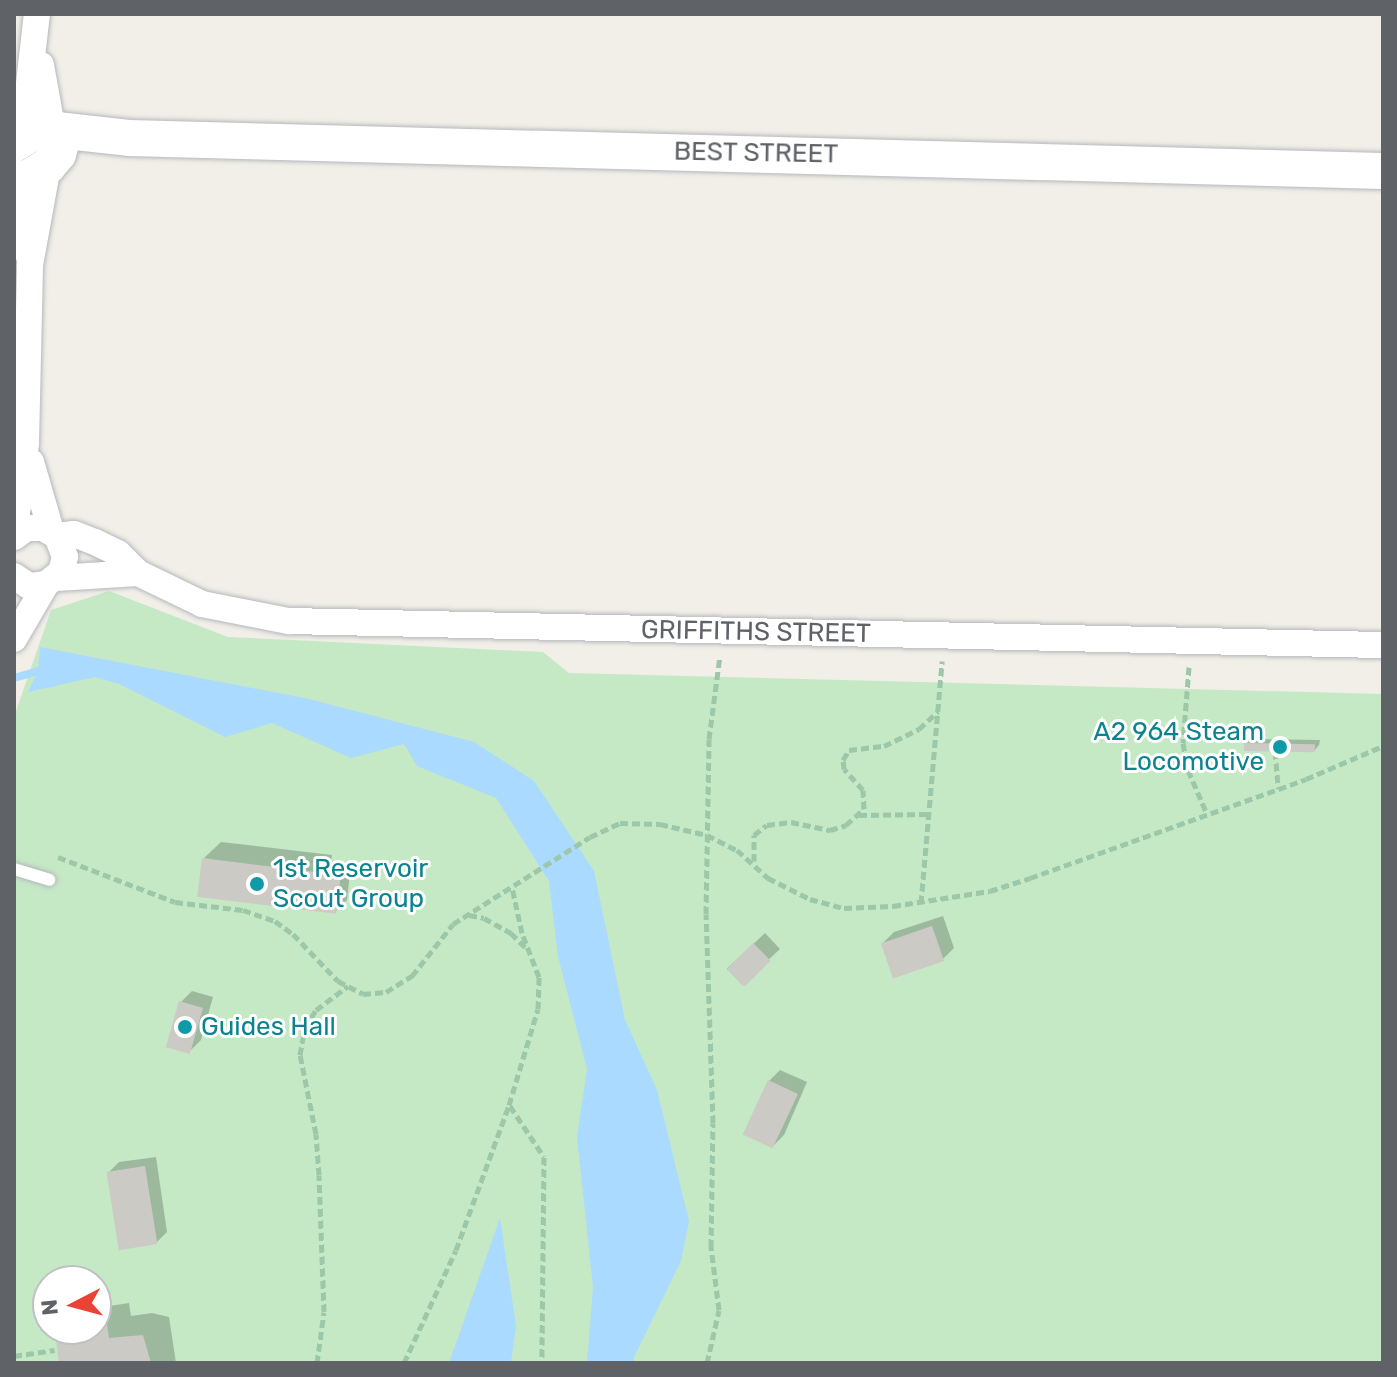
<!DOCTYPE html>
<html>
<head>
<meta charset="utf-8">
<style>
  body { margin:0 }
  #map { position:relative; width:1397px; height:1377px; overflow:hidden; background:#f1efe8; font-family:Rubik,sans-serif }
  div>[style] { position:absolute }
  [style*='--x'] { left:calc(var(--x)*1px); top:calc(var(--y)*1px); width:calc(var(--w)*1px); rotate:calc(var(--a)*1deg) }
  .green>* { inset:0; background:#c5e8c5 }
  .water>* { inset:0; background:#aadaff }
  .shadow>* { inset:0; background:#0003; transform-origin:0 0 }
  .stream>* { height:8px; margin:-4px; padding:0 4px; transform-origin:4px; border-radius:4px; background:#aadaff }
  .building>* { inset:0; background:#cccac5; transform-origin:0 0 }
  .path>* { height:5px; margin-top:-2.5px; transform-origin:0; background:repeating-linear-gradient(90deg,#9cc7a9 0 8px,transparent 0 12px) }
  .roads { filter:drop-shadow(0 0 2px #b5b8bc) drop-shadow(0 0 2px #b5b8bc) }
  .lane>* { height:12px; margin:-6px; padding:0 6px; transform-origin:6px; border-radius:6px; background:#fff }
  .street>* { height:26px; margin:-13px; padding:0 13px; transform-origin:13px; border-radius:13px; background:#fff }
  .secondary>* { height:36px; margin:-18px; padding:0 18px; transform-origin:18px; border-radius:18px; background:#fff }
  .dots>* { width:22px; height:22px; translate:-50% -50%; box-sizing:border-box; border:4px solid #fff; border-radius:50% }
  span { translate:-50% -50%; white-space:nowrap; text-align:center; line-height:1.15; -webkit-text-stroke:6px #fff; paint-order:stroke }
  .street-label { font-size:26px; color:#5f6368 }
  .culture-label { font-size:26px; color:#0d838f }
  .right { translate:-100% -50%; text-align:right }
  .left { translate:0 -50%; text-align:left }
  .frame { position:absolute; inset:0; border:16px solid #5f6368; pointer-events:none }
  .north { position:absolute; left:32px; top:1265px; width:80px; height:80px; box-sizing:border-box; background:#fff; border:2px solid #bfc1c3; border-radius:50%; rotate:264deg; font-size:22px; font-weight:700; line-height:32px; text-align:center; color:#5f6368 }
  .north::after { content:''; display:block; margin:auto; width:28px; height:36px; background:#ea4335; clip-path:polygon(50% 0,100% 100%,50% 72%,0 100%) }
</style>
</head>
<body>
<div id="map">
  <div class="green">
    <div style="clip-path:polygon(evenodd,109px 591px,228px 637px,543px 652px,569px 673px,1383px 694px,1383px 1363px,14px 1363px,14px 717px,51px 610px,109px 591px,48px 1281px,96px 1281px,96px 1329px,48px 1329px,48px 1281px)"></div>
  </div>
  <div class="water">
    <div style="clip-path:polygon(40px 647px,309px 699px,474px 742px,534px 781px,594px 871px,625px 1020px,657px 1090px,689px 1221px,681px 1261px,634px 1357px,634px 1363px,587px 1363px,593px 1287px,577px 1137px,587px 1069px,558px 956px,549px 881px,496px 798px,417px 766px,404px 744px,351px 758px,272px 723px,225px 737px,119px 684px,95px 677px,28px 692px,38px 671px)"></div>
    <div style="clip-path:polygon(500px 1218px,516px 1326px,511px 1363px,449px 1363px)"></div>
  </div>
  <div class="shadow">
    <div style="clip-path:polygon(1251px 739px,1320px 740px,1319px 745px,1315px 750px,1246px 744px)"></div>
    <div style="clip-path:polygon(221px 842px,332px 855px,331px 861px,351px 864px,347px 900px,336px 911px,204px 858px)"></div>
    <div style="clip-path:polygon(943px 916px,954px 948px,943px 959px,883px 943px,894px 932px)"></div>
    <div style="left:765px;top:933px;width:22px;height:52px;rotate:47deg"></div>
    <div style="clip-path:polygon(192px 991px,213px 997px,201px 1040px,190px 1051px,181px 1002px)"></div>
    <div style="clip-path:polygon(780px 1070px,807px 1082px,784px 1135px,773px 1146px,769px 1081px)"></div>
    <div style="clip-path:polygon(156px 1157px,167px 1232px,156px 1243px,108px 1173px,119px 1162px)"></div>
    <div style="clip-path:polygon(97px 1274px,100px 1296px,96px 1300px,96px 1281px,78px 1281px)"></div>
    <div style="clip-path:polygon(129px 1303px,131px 1316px,152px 1313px,169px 1317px,176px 1363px,61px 1363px,57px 1333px,60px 1329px,96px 1329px,96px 1308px)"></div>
  </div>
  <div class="stream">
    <div style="--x:14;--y:678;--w:25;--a:-16"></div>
  </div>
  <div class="building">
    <div style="left:1244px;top:743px;width:71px;height:8px;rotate:1deg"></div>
    <div style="left:202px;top:858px;width:140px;height:39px;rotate:7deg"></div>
    <div style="left:932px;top:926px;width:37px;height:54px;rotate:71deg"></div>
    <div style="left:753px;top:943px;width:25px;height:37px;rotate:45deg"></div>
    <div style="left:179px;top:1001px;width:25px;height:48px;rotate:16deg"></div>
    <div style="left:768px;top:1080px;width:33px;height:60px;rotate:25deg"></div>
    <div style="left:145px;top:1166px;width:79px;height:39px;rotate:81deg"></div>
    <div style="clip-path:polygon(107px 1324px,109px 1338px,143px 1335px,151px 1363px,59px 1363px,55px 1332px,96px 1329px,96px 1326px)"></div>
  </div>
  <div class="path">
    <div style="--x:1189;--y:667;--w:76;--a:94.5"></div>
    <div style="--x:1183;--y:743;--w:27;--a:80"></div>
    <div style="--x:1188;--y:770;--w:48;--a:66.6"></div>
    <div style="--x:1275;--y:751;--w:38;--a:85"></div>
    <div style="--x:859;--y:815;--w:71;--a:-0.8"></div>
    <div style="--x:58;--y:857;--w:125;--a:21"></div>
    <div style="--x:175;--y:902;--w:68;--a:6.7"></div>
    <div style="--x:243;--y:910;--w:34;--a:19"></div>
    <div style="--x:275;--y:921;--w:22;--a:36"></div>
    <div style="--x:293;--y:934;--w:65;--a:46.2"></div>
    <div style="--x:338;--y:981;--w:28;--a:27"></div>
    <div style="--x:363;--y:994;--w:23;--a:-5"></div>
    <div style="--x:386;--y:992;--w:31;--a:-32"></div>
    <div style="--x:412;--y:976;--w:66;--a:-51.7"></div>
    <div style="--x:453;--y:924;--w:162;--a:-32.4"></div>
    <div style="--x:590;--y:837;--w:33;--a:-25"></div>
    <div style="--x:620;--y:823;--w:40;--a:1.4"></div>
    <div style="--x:660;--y:824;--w:48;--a:13.2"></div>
    <div style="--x:707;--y:835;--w:34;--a:27"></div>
    <div style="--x:737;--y:850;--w:42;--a:42.1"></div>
    <div style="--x:768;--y:878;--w:47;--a:26.6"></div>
    <div style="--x:810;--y:899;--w:35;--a:15"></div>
    <div style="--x:844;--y:908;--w:49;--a:-2.3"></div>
    <div style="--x:893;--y:906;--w:98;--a:-8.8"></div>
    <div style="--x:990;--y:891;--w:42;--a:-18"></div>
    <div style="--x:1030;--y:878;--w:293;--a:-19.7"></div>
    <div style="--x:1306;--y:779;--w:84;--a:-23.2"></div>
    <div style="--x:754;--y:861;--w:26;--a:-90"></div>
    <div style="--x:754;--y:835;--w:16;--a:-38"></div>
    <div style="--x:767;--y:825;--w:24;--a:-7"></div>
    <div style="--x:791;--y:822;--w:40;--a:12"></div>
    <div style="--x:830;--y:830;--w:17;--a:-17"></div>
    <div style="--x:846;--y:825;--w:24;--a:-42"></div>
    <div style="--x:864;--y:809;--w:19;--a:-93"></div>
    <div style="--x:863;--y:790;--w:28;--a:-132"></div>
    <div style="--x:844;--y:769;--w:9;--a:-96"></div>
    <div style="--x:843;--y:760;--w:12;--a:-59"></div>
    <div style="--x:849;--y:750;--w:35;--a:-7"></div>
    <div style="--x:884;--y:746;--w:39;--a:-26"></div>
    <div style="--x:919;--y:729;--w:26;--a:-43"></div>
    <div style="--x:921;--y:903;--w:243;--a:-85"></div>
    <div style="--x:469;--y:915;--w:15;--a:11"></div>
    <div style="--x:484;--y:918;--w:31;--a:29"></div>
    <div style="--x:511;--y:933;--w:20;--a:45"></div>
    <div style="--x:510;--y:1106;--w:61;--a:56.3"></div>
    <div style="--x:544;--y:1157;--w:206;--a:90.6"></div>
    <div style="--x:14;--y:1356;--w:41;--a:-8.3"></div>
    <div style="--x:317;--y:1363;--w:51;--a:-82.2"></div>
    <div style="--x:324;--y:1312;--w:137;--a:-92.1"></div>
    <div style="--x:319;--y:1175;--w:41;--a:-94.2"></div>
    <div style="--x:316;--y:1134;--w:81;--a:-101.4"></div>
    <div style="--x:300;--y:1055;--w:27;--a:-80"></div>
    <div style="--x:305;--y:1028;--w:21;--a:-59"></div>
    <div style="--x:316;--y:1010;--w:40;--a:-37"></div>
    <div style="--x:404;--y:1363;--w:124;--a:-65.3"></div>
    <div style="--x:456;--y:1250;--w:154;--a:-69.9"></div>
    <div style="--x:509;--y:1105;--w:100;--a:-73.2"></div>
    <div style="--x:538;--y:1009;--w:32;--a:-88"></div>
    <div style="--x:539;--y:977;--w:47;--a:-111.1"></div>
    <div style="--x:522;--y:933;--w:47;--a:-102.3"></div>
    <div style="--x:707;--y:1363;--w:54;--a:-77.2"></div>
    <div style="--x:719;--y:1310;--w:64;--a:-97.2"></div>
    <div style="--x:711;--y:1247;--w:124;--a:-89.1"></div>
    <div style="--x:713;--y:1123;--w:209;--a:-91.9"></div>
    <div style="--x:706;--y:914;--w:175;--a:-89"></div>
    <div style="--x:709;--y:739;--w:84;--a:-82.5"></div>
  </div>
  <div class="roads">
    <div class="lane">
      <div style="--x:14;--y:869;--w:37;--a:17"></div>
    </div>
    <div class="street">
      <div style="--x:41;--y:65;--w:63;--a:79.9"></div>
      <div style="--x:23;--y:136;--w:123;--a:-83.5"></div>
      <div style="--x:15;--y:178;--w:77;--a:80.3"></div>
      <div style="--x:31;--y:462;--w:72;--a:73.8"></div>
      <div style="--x:57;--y:536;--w:17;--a:-7"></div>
      <div style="--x:74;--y:534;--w:22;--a:21"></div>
      <div style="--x:95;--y:542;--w:25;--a:26"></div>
      <div style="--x:118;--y:553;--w:28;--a:45"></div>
      <div style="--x:138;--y:573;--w:71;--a:25.8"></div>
      <div style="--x:202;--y:604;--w:89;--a:11.1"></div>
      <div style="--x:289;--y:621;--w:1094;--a:1.26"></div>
      <div style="--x:14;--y:537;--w:95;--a:-82.7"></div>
      <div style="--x:26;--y:443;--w:178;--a:-88.7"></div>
      <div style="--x:30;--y:265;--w:101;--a:-79.7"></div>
      <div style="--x:14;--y:537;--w:16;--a:-35"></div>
      <div style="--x:27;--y:528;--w:16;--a:0"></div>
      <div style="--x:43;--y:528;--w:16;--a:30"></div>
      <div style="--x:57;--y:536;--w:22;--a:69"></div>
      <div style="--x:65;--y:557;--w:16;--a:105"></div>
      <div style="--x:61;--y:572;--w:19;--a:141"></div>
      <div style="--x:46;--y:584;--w:17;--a:173"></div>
      <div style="--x:29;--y:586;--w:18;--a:-146"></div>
      <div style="--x:56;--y:578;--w:82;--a:-3.5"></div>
      <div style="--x:14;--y:639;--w:64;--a:-59.8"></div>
    </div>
    <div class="secondary">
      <div style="--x:57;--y:130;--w:72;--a:6.3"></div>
      <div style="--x:129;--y:138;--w:1254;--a:1.51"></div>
      <div style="--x:14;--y:144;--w:33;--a:-31"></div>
      <div style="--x:42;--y:127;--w:10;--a:0"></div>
      <div style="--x:52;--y:127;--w:16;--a:52"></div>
      <div style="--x:62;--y:140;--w:15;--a:106"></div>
      <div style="--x:58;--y:154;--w:16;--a:130"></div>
      <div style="--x:48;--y:166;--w:26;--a:149"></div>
      <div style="--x:26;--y:179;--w:12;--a:-175"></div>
    </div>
  </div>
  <div class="dots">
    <div style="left:1280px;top:747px;background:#0f9aa8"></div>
    <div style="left:257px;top:884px;background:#0f9aa8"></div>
    <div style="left:185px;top:1027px;background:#0f9aa8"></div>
  </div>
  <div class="street-label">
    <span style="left:756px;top:153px;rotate:1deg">BEST STREET</span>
    <span style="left:756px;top:632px;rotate:1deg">GRIFFITHS STREET</span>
  </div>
  <div class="culture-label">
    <span class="right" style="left:1264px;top:747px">A2 964 Steam<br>Locomotive</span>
    <span class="left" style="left:273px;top:884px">1st Reservoir<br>Scout Group</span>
    <span class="left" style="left:201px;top:1027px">Guides Hall</span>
  </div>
  <div class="frame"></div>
  <div class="north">N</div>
</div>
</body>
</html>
